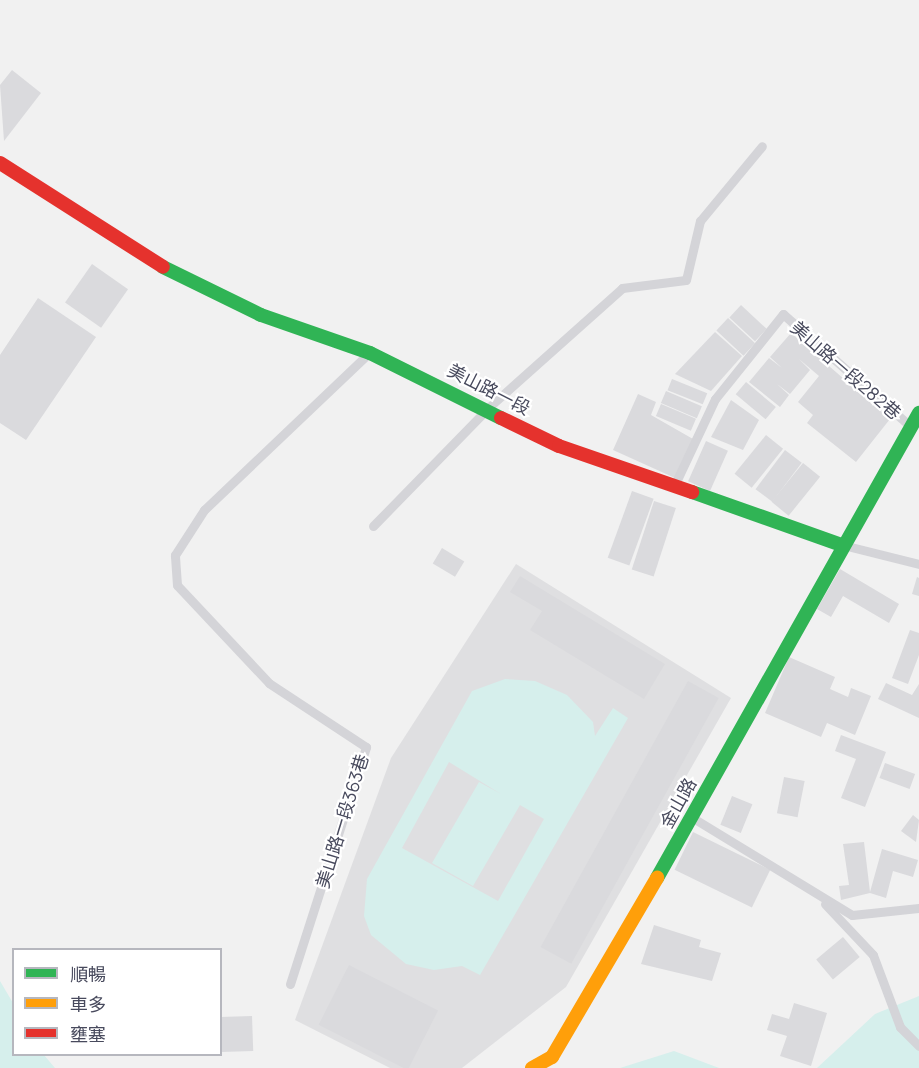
<!DOCTYPE html>
<html>
<head>
<meta charset="utf-8">
<style>
  body { margin:0 }
  #map { position:relative; width:919px; height:1068px; overflow:hidden; background:#f1f1f1; font-family:Manrope,"Noto Sans TC",sans-serif }
  div>[style] { position:absolute }
  [style*='--x'] { left:calc(var(--x)*1px); top:calc(var(--y)*1px); width:calc(var(--w)*1px); rotate:calc(var(--a)*1deg) }
  .education>* { inset:0; background:#dfdfe1 }
  .green>* { inset:0; background:#d6efec }
  .building>* { inset:0; background:#dadadd; transform-origin:0 0 }
  .lane>* { height:9px; margin:-4.5px; padding:0 4.5px; transform-origin:4.5px; border-radius:4.5px; background:#d4d4d8 }
  .fast>* { height:14px; margin:-7px; padding:0 7px; transform-origin:7px; border-radius:7px; background:#30b455 }
  .slow>* { height:14px; margin:-7px; padding:0 7px; transform-origin:7px; border-radius:7px; background:#ff9f0a }
  .jam>* { height:14px; margin:-7px; padding:0 7px; transform-origin:7px; border-radius:7px; background:#e5322d }
  span { translate:-50% -50%; white-space:nowrap; text-align:center; line-height:1.15; -webkit-text-stroke:4.5px #fff; paint-order:stroke }
  .street-label { font-size:18px; color:#484a5d }
  .legend { position:absolute; left:12px; top:948px; width:210px; height:108px; box-sizing:border-box; background:#fff; border:2px solid #b6b7be; margin:0; padding:8px 10px; list-style:none; font-size:18px; color:#484a5d }
  .legend li { display:flex; align-items:center; gap:12px; height:30px }
  .legend b { width:30px; border:2px solid #b6b7be }
</style>
</head>
<body>
<div id="map">
  <div class="education">
    <div style="clip-path:polygon(516px 564px,731px 698px,566px 987px,462px 1068px,390px 1068px,295px 1020px,391px 758px)"></div>
  </div>
  <div class="green">
    <div style="clip-path:polygon(evenodd,505px 679px,535px 681px,567px 695px,593px 722px,595px 736px,613px 708px,628px 718px,480px 975px,462px 966px,434px 970px,406px 964px,371px 935px,364px 916px,367px 879px,472px 691px,505px 679px,449px 762px,501px 794px,479px 782px,432px 863px,473px 886px,520px 805px,544px 819px,498px 901px,402px 848px,449px 762px)"></div>
    <div style="clip-path:polygon(0 981px,13px 1003px,14px 1054px,44px 1055px,55px 1068px,0 1068px)"></div>
    <div style="clip-path:polygon(919px 996px,919px 1068px,817px 1068px,875px 1014px)"></div>
    <div style="clip-path:polygon(674px 1051px,719px 1068px,620px 1068px)"></div>
  </div>
  <div class="building">
    <div style="clip-path:polygon(12px 70px,41px 93px,4px 141px,0 85px)"></div>
    <div style="left:92px;top:264px;width:44px;height:47px;rotate:35deg"></div>
    <div style="clip-path:polygon(38px 298px,96px 337px,26px 440px,0 423px,0 355px)"></div>
    <div style="left:741px;top:305px;width:35px;height:17px;rotate:43deg"></div>
    <div style="left:728px;top:318px;width:37px;height:17px;rotate:43deg"></div>
    <div style="clip-path:polygon(715px 332px,742px 356px,711px 391px,675px 374px)"></div>
    <div style="clip-path:polygon(791px 333px,890px 419px,856px 462px,807px 423px,813px 415px,798px 402px,819px 376px,799px 359px,810px 370px,790px 394px,777px 384px,789px 395px,780px 407px,749px 382px,769px 358px,782px 368px,770px 357px)"></div>
    <div style="left:672px;top:379px;width:38px;height:12px;rotate:22deg"></div>
    <div style="left:746px;top:382px;width:39px;height:16px;rotate:40deg"></div>
    <div style="left:666px;top:391px;width:39px;height:13px;rotate:23deg"></div>
    <div style="clip-path:polygon(638px 394px,656px 402px,651px 415px,693px 439px,675px 478px,613px 450px)"></div>
    <div style="clip-path:polygon(731px 400px,759px 420px,743px 450px,711px 437px)"></div>
    <div style="left:661px;top:404px;width:38px;height:13px;rotate:23deg"></div>
    <div style="left:766px;top:435px;width:22px;height:50px;rotate:39deg"></div>
    <div style="left:706px;top:441px;width:24px;height:44px;rotate:24deg"></div>
    <div style="left:785px;top:450px;width:21px;height:49px;rotate:37deg"></div>
    <div style="left:803px;top:463px;width:22px;height:50px;rotate:39deg"></div>
    <div style="left:632px;top:491px;width:23px;height:71px;rotate:20deg"></div>
    <div style="left:654px;top:501px;width:23px;height:72px;rotate:18deg"></div>
    <div style="left:442px;top:548px;width:26px;height:18px;rotate:31deg"></div>
    <div style="clip-path:polygon(840px 569px,899px 604px,889px 623px,843px 596px,831px 617px,817px 609px)"></div>
    <div style="clip-path:polygon(520px 576px,665px 664px,644px 699px,530px 630px,542px 611px,510px 592px)"></div>
    <div style="clip-path:polygon(917px 577px,919px 578px,919px 596px,912px 594px)"></div>
    <div style="clip-path:polygon(910px 630px,919px 633px,919px 655px,908px 684px,892px 678px)"></div>
    <div style="clip-path:polygon(789px 657px,835px 677px,830px 689px,848px 697px,851px 688px,871px 696px,855px 735px,827px 723px,821px 737px,765px 713px)"></div>
    <div style="left:688px;top:681px;width:35px;height:304px;rotate:29deg"></div>
    <div style="clip-path:polygon(886px 683px,912px 695px,919px 684px,919px 718px,878px 699px)"></div>
    <div style="clip-path:polygon(841px 735px,886px 752px,865px 807px,841px 798px,856px 759px,835px 751px)"></div>
    <div style="left:885px;top:763px;width:32px;height:16px;rotate:20deg"></div>
    <div style="left:784px;top:777px;width:21px;height:37px;rotate:11deg"></div>
    <div style="left:732px;top:796px;width:22px;height:31px;rotate:22deg"></div>
    <div style="clip-path:polygon(913px 815px,919px 820px,916px 842px,901px 831px)"></div>
    <div style="left:693px;top:832px;width:86px;height:42px;rotate:26deg"></div>
    <div style="clip-path:polygon(864px 842px,870px 892px,882px 849px,918px 860px,913px 877px,893px 871px,886px 898px,870px 893px,841px 900px,839px 886px,849px 885px,843px 844px)"></div>
    <div style="clip-path:polygon(654px 925px,701px 940px,699px 947px,721px 953px,712px 981px,641px 964px)"></div>
    <div style="left:843px;top:937px;width:26px;height:35px;rotate:50deg"></div>
    <div style="left:349px;top:965px;width:100px;height:67px;rotate:27deg"></div>
    <div style="clip-path:polygon(794px 1003px,827px 1013px,811px 1066px,780px 1056px,787px 1036px,767px 1030px,772px 1014px,789px 1019px)"></div>
    <div style="left:252px;top:1016px;width:35px;height:32px;rotate:88deg"></div>
  </div>
  <div class="lane">
    <div style="--x:675;--y:484;--w:94;--a:-64.8"></div>
    <div style="--x:715;--y:399;--w:109;--a:-51.3"></div>
    <div style="--x:783;--y:314;--w:168;--a:41.4"></div>
    <div style="--x:373;--y:526;--w:165;--a:-45.7"></div>
    <div style="--x:488;--y:408;--w:180;--a:-41.8"></div>
    <div style="--x:622;--y:288;--w:64;--a:-7.1"></div>
    <div style="--x:686;--y:280;--w:61;--a:-76.7"></div>
    <div style="--x:700;--y:221;--w:97;--a:-50.4"></div>
    <div style="--x:847;--y:546;--w:74;--a:14"></div>
    <div style="--x:693;--y:818;--w:186;--a:31.4"></div>
    <div style="--x:852;--y:915;--w:67;--a:-6"></div>
    <div style="--x:825;--y:904;--w:70;--a:46.7"></div>
    <div style="--x:873;--y:955;--w:77;--a:69.4"></div>
    <div style="--x:900;--y:1027;--w:27;--a:45"></div>
    <div style="--x:290;--y:984;--w:249;--a:-72.2"></div>
    <div style="--x:366;--y:747;--w:116;--a:-146.6"></div>
    <div style="--x:269;--y:683;--w:134;--a:-133.2"></div>
    <div style="--x:177;--y:585;--w:30;--a:-94"></div>
    <div style="--x:175;--y:555;--w:54;--a:-57.2"></div>
    <div style="--x:204;--y:510;--w:226;--a:-43.6"></div>
  </div>
  <div class="fast">
    <div style="--x:163;--y:267;--w:109;--a:26.1"></div>
    <div style="--x:261;--y:315;--w:115;--a:19.2"></div>
    <div style="--x:370;--y:353;--w:146;--a:26.4"></div>
    <div style="--x:692;--y:492;--w:159;--a:19.5"></div>
    <div style="--x:657;--y:878;--w:534;--a:-60.6"></div>
  </div>
  <div class="slow">
    <div style="--x:532;--y:1068;--w:23;--a:-29"></div>
    <div style="--x:552;--y:1057;--w:208;--a:-59.6"></div>
  </div>
  <div class="jam">
    <div style="--x:0;--y:163;--w:193;--a:32.5"></div>
    <div style="--x:501;--y:418;--w:64;--a:25.8"></div>
    <div style="--x:559;--y:446;--w:141;--a:19.1"></div>
  </div>
  <div class="street-label">
    <span style="left:846px;top:370px;rotate:41deg">美山路一段282巷</span>
    <span style="left:489px;top:389px;rotate:27deg">美山路一段</span>
    <span style="left:678px;top:803px;rotate:-61deg">金山路</span>
    <span style="left:342px;top:821px;rotate:-73deg">美山路一段363巷</span>
  </div>
  <ul class="legend">
  <li><b style="height:8px;background:#30b455"></b>順暢</li>
  <li><b style="height:8px;background:#ff9f0a"></b>車多</li>
  <li><b style="height:8px;background:#e5322d"></b>壅塞</li>
  </ul>
</div>
</body>
</html>
